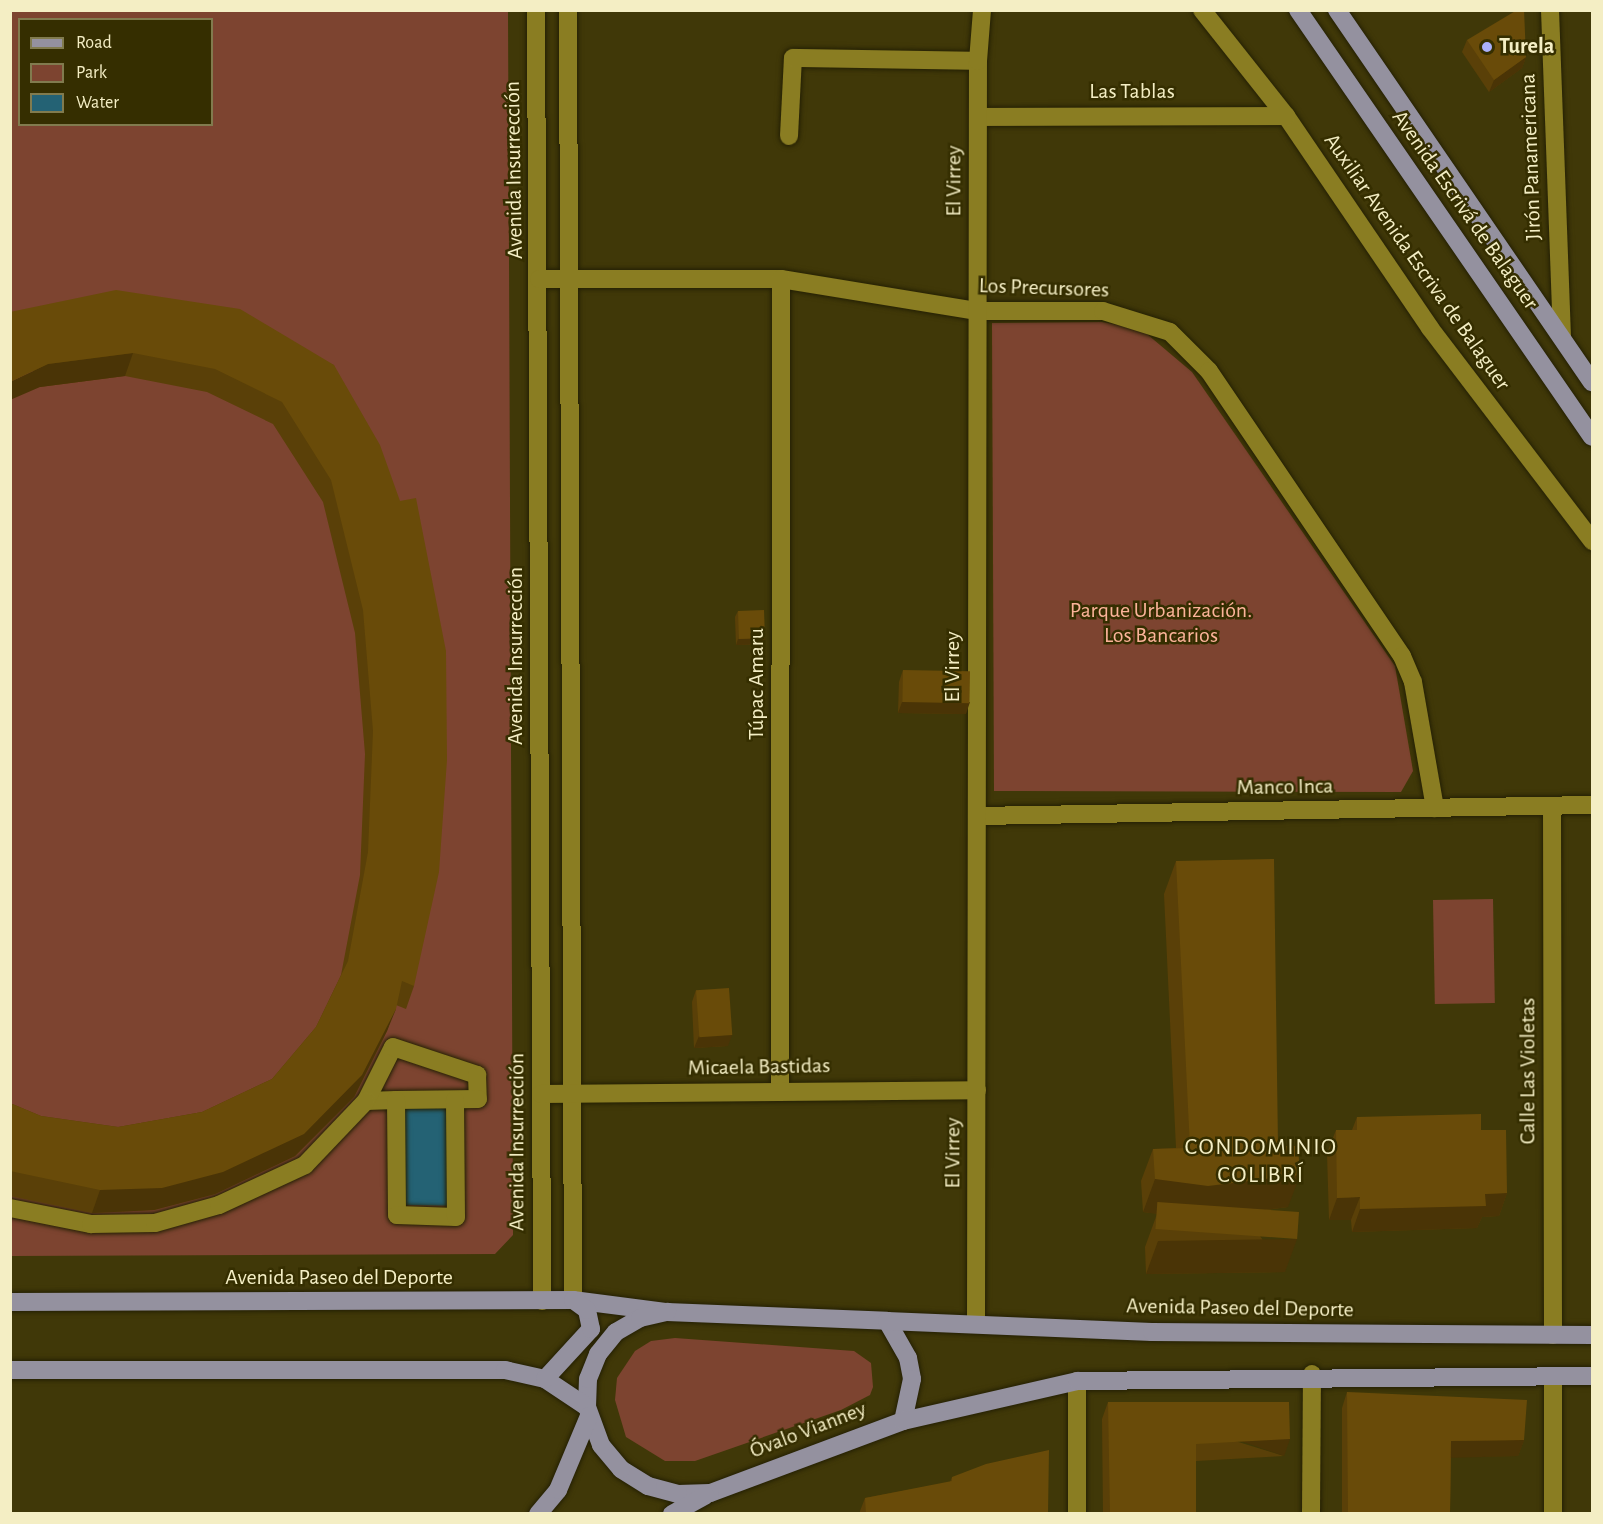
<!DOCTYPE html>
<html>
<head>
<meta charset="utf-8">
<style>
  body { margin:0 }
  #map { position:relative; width:1603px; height:1524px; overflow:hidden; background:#403808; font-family:"Alegreya Sans",sans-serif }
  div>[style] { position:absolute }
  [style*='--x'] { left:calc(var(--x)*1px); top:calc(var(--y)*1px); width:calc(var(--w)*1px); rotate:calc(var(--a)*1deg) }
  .green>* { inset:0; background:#7d4430; transform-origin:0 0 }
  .water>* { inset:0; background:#246274; transform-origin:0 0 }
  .roads { filter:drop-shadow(0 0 2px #242004) drop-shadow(0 0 2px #242004) }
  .minor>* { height:18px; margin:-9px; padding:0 9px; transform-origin:9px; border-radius:9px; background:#8a7d22 }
  .major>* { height:18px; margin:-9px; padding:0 9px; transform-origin:9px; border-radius:9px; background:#94919f }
  .wall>* { inset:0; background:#5a4008 }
  .shaded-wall>* { inset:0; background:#4a3406; transform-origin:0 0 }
  .building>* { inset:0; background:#694b09; transform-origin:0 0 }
  .dots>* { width:16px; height:16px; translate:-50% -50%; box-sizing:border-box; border:3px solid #352e00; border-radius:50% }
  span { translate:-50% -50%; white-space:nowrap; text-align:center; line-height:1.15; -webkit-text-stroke:5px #352e00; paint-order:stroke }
  .poi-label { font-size:22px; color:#f4eec4; font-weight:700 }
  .left { translate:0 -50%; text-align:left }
  .street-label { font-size:22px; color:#f4eec4 }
  .park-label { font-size:22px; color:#fcb399 }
  .neighbourhood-label { font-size:24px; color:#f4eec4; letter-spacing:1.5px }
  .frame { position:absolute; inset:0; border:12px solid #f4eec4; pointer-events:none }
  .legend { position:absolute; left:18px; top:18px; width:195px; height:108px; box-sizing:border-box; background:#352e00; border:2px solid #817b4e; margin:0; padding:8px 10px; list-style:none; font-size:18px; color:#f4eec4 }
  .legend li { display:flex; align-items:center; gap:12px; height:30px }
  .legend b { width:30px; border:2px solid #817b4e }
</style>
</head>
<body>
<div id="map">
  <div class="green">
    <div style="clip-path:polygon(evenodd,10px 11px,508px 11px,513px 1235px,495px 1254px,11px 1256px,10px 11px,20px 20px,212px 20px,212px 124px,20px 124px,20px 20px)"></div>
    <div style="clip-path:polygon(1102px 322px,1141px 329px,1192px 372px,1395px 666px,1413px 771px,1401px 792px,994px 791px,992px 323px)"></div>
    <div style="left:1493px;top:899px;width:104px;height:60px;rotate:89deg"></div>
    <div style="clip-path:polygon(675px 1338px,854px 1351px,871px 1363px,873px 1387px,870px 1395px,841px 1410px,695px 1461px,665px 1461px,626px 1437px,615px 1400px,617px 1378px,635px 1351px,651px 1341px)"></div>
  </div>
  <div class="water">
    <div style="left:404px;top:1107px;width:48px;height:98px;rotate:1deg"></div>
  </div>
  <div class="roads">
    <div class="minor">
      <div style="--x:536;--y:10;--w:1291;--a:89.73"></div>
      <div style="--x:568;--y:10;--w:1290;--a:89.78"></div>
      <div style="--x:1202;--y:10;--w:135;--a:51.6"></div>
      <div style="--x:1286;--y:116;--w:256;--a:55.8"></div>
      <div style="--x:1430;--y:328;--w:268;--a:52.7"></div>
      <div style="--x:1550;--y:10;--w:328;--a:87.9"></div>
      <div style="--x:978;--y:117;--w:308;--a:-0.2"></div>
      <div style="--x:789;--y:136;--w:78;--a:-87.1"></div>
      <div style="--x:793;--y:58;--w:185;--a:0.9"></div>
      <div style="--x:539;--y:279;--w:242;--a:0"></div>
      <div style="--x:781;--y:279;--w:199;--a:9.3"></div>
      <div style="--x:977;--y:311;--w:126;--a:0"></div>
      <div style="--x:1103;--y:311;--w:70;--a:17.4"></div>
      <div style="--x:1170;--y:332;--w:55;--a:45"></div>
      <div style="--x:1209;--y:371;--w:344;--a:55.9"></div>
      <div style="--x:1402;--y:656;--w:28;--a:67"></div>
      <div style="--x:1413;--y:682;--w:128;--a:80.1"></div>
      <div style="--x:1552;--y:806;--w:529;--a:89.89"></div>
      <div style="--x:978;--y:816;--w:614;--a:-1.03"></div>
      <div style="--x:780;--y:1090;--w:811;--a:-89.93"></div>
      <div style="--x:541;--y:1094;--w:436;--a:-0.5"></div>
      <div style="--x:396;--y:1100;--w:30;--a:178"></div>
      <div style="--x:366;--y:1101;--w:60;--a:-63.4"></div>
      <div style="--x:393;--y:1047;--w:89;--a:18.4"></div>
      <div style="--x:477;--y:1075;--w:24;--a:88"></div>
      <div style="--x:478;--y:1099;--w:82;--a:179.3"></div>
      <div style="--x:396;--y:1100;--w:115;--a:89.5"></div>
      <div style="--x:397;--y:1215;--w:59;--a:1.9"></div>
      <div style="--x:456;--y:1217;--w:117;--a:-90.5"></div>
      <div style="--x:10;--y:1208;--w:83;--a:11.2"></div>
      <div style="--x:91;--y:1224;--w:64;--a:-0.9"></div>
      <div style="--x:155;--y:1223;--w:66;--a:-15.7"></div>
      <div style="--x:219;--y:1205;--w:95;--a:-24.9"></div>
      <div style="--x:305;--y:1165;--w:88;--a:-46.4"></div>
      <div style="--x:976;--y:1324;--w:1263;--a:-89.91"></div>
      <div style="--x:978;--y:61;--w:51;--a:-85.5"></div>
      <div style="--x:1553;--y:1376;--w:138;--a:90"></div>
      <div style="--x:1077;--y:1381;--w:133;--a:90"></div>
      <div style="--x:1311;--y:1514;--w:140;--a:-89.6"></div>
    </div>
    <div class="major">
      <div style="--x:1298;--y:10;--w:518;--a:55.45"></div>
      <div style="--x:1337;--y:10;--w:451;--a:55.6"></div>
      <div style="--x:10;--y:1302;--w:563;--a:-0.2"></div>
      <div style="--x:573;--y:1300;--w:95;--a:7.3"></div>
      <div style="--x:667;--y:1312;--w:220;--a:2.3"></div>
      <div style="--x:887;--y:1321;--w:43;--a:60.4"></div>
      <div style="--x:908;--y:1358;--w:21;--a:79"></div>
      <div style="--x:912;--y:1379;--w:43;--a:102.1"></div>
      <div style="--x:903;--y:1421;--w:206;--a:159.5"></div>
      <div style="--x:710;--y:1493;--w:32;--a:178"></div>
      <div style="--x:678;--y:1494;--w:31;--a:-165"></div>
      <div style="--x:648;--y:1486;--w:32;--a:-148"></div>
      <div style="--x:621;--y:1469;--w:31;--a:-130"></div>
      <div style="--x:601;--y:1445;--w:40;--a:-110.2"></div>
      <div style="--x:587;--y:1407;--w:28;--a:-88"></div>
      <div style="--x:588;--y:1379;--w:27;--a:-68"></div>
      <div style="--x:598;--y:1354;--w:28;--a:-51"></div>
      <div style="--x:616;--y:1332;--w:28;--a:-30"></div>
      <div style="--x:640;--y:1318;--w:28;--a:-13"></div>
      <div style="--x:887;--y:1321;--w:265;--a:2.4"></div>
      <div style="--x:1152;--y:1332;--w:440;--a:0.4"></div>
      <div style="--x:10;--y:1370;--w:495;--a:0"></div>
      <div style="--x:505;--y:1370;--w:41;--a:12.7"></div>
      <div style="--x:545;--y:1379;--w:50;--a:33.7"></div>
      <div style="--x:545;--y:1379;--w:68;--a:-47.4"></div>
      <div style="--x:591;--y:1329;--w:19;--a:-102"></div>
      <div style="--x:587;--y:1310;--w:17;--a:-144"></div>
      <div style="--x:903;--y:1421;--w:179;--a:-12.9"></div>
      <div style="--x:1077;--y:1381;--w:515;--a:-0.56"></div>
      <div style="--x:538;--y:1514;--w:31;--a:-50"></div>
      <div style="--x:558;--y:1490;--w:80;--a:-67.3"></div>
      <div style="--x:672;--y:1514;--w:38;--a:-29"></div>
    </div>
  </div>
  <div class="wall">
    <div style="clip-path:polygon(1467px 40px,1526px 57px,1522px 68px,1489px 92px,1462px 52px)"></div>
    <div style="clip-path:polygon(10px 312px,334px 365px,414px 986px,406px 1009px,396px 1005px,387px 1031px,354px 1097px,295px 1156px,215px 1194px,154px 1210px,92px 1213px,10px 1196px,10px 1103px,41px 1116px,118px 1127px,202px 1112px,272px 1079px,316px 1027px,341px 975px,360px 875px,365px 754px,355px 633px,323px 502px,273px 424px,207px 392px,125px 376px,40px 387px)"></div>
    <div style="clip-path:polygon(738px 611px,763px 644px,736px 645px,735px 617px)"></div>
    <div style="clip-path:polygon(903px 670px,966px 714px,898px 713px,899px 682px)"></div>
    <div style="clip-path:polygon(1176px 861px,1278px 1146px,1288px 1207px,1244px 1213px,1285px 1272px,1146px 1274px,1145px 1247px,1157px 1214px,1160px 1214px,1143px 1212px,1141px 1181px,1153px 1149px,1176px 1148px,1164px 894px)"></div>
    <div style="clip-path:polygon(696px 990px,728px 1046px,694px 1048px,692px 1002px)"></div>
    <div style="clip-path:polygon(1357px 1117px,1481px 1130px,1507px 1193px,1499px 1216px,1482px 1217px,1477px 1228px,1352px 1232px,1351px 1220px,1329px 1220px,1327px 1153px,1336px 1130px,1352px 1130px)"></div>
    <div style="clip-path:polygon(1347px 1392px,1524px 1440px,1518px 1456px,1451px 1457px,1450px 1514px,1342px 1514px,1342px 1408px)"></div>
    <div style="clip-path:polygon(1108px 1402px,1284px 1456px,1196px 1461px,1196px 1514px,1103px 1514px,1102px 1419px)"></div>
    <div style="clip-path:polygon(952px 1477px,1048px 1514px,860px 1514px,860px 1511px,865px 1498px,950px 1482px)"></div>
  </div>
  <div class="shaded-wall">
    <div style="clip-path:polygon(1526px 57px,1522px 68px,1489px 92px,1494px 80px)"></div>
    <div style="clip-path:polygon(133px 353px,125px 376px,40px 387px,10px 400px,10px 382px,48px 364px)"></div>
    <div style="clip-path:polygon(765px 638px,763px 644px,736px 645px,738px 639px)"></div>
    <div style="clip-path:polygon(902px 702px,970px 702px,966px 714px,898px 713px)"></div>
    <div style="clip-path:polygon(396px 1009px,387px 1031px,354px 1097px,295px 1156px,215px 1194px,154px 1210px,92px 1213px,100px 1190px)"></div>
    <div style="clip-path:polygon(732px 1035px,728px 1046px,694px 1048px,699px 1036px)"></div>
    <div style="clip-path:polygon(1300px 1175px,1288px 1207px,1196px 1219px,1143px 1212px,1155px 1179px)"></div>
    <div style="clip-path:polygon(1507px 1193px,1499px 1216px,1482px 1217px,1477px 1228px,1352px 1232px,1360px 1209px,1485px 1194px)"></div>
    <div style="clip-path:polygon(1360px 1197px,1351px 1220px,1329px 1220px,1337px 1198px)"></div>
    <div style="clip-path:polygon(1297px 1239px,1285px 1272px,1146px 1274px,1158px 1241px)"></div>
    <div style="left:1290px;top:1439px;width:18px;height:94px;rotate:109deg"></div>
    <div style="clip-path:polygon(1524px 1440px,1518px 1456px,1445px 1458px,1451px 1441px)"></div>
  </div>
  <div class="building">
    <div style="clip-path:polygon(1517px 10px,1524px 10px,1526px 57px,1494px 80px,1467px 40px)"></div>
    <div style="clip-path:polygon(116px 290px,240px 309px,334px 365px,380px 445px,400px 501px,416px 498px,446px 651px,447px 760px,439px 872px,414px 986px,402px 981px,396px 1009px,362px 1075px,304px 1134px,223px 1172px,162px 1188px,100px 1190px,10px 1171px,10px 1103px,41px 1116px,118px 1127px,202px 1112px,272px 1079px,316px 1027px,348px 961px,368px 852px,373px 731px,363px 610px,331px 480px,282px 402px,215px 369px,133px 353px,48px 364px,10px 382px,10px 312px)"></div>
    <div style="left:764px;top:610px;width:28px;height:26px;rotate:88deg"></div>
    <div style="left:903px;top:670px;width:67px;height:32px;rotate:1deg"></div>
    <div style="clip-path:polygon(1274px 859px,1278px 1146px,1298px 1146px,1300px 1175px,1208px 1186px,1155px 1179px,1153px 1149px,1190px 1148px,1176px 861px)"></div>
    <div style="left:729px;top:988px;width:47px;height:33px;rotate:86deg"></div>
    <div style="clip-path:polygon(1481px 1114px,1481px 1130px,1506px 1130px,1507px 1193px,1485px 1194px,1486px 1206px,1360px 1209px,1360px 1197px,1337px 1198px,1336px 1130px,1357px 1130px,1357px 1117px)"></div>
    <div style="left:1299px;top:1212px;width:27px;height:142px;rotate:94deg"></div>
    <div style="clip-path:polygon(1347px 1392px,1527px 1400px,1524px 1440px,1451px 1441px,1450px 1514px,1348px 1514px)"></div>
    <div style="clip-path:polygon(1108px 1402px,1289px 1402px,1290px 1439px,1196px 1444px,1196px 1514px,1110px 1514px)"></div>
    <div style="clip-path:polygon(1049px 1450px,1048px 1514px,866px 1514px,865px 1498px,952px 1481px,952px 1477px,986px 1464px)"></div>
  </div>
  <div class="dots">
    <div style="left:1487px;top:47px;background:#aab0fb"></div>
  </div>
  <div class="poi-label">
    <span class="left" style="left:1499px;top:47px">Turela</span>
  </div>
  <div class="street-label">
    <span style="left:1132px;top:92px">Las Tablas</span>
    <span style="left:1531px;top:157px;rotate:-92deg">Jirón Panamericana</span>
    <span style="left:514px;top:170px;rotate:-91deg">Avenida Insurrección</span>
    <span style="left:954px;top:181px;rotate:-90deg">El Virrey</span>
    <span style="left:1465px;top:210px;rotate:55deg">Avenida Escrivá de Balaguer</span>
    <span style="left:1417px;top:262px;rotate:55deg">Auxiliar Avenida Escriva de Balaguer</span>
    <span style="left:1044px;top:288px;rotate:2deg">Los Precursores</span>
    <span style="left:516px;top:656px;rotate:-90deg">Avenida Insurrección</span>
    <span style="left:953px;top:667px;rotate:-90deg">El Virrey</span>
    <span style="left:757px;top:684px;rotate:-90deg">Túpac Amaru</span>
    <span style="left:1285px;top:787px;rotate:-1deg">Manco Inca</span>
    <span style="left:759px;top:1067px;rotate:-1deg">Micaela Bastidas</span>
    <span style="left:1528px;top:1071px;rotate:-90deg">Calle Las Violetas</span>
    <span style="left:517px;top:1142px;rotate:-90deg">Avenida Insurrección</span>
    <span style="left:953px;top:1153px;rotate:-90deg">El Virrey</span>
    <span style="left:339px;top:1278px">Avenida Paseo del Deporte</span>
    <span style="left:1240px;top:1308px;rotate:1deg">Avenida Paseo del Deporte</span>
    <span style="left:808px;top:1430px;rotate:-21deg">Óvalo Vianney</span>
  </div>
  <div class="park-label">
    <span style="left:1161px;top:623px">Parque Urbanización.<br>Los Bancarios</span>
  </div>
  <div class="neighbourhood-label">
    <span style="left:1261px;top:1162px">CONDOMINIO<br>COLIBRÍ</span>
  </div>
  <div class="frame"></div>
  <ul class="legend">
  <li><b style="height:8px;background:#94919f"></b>Road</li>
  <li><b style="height:16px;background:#7d4430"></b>Park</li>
  <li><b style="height:16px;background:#246274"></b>Water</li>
  </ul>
</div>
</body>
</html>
